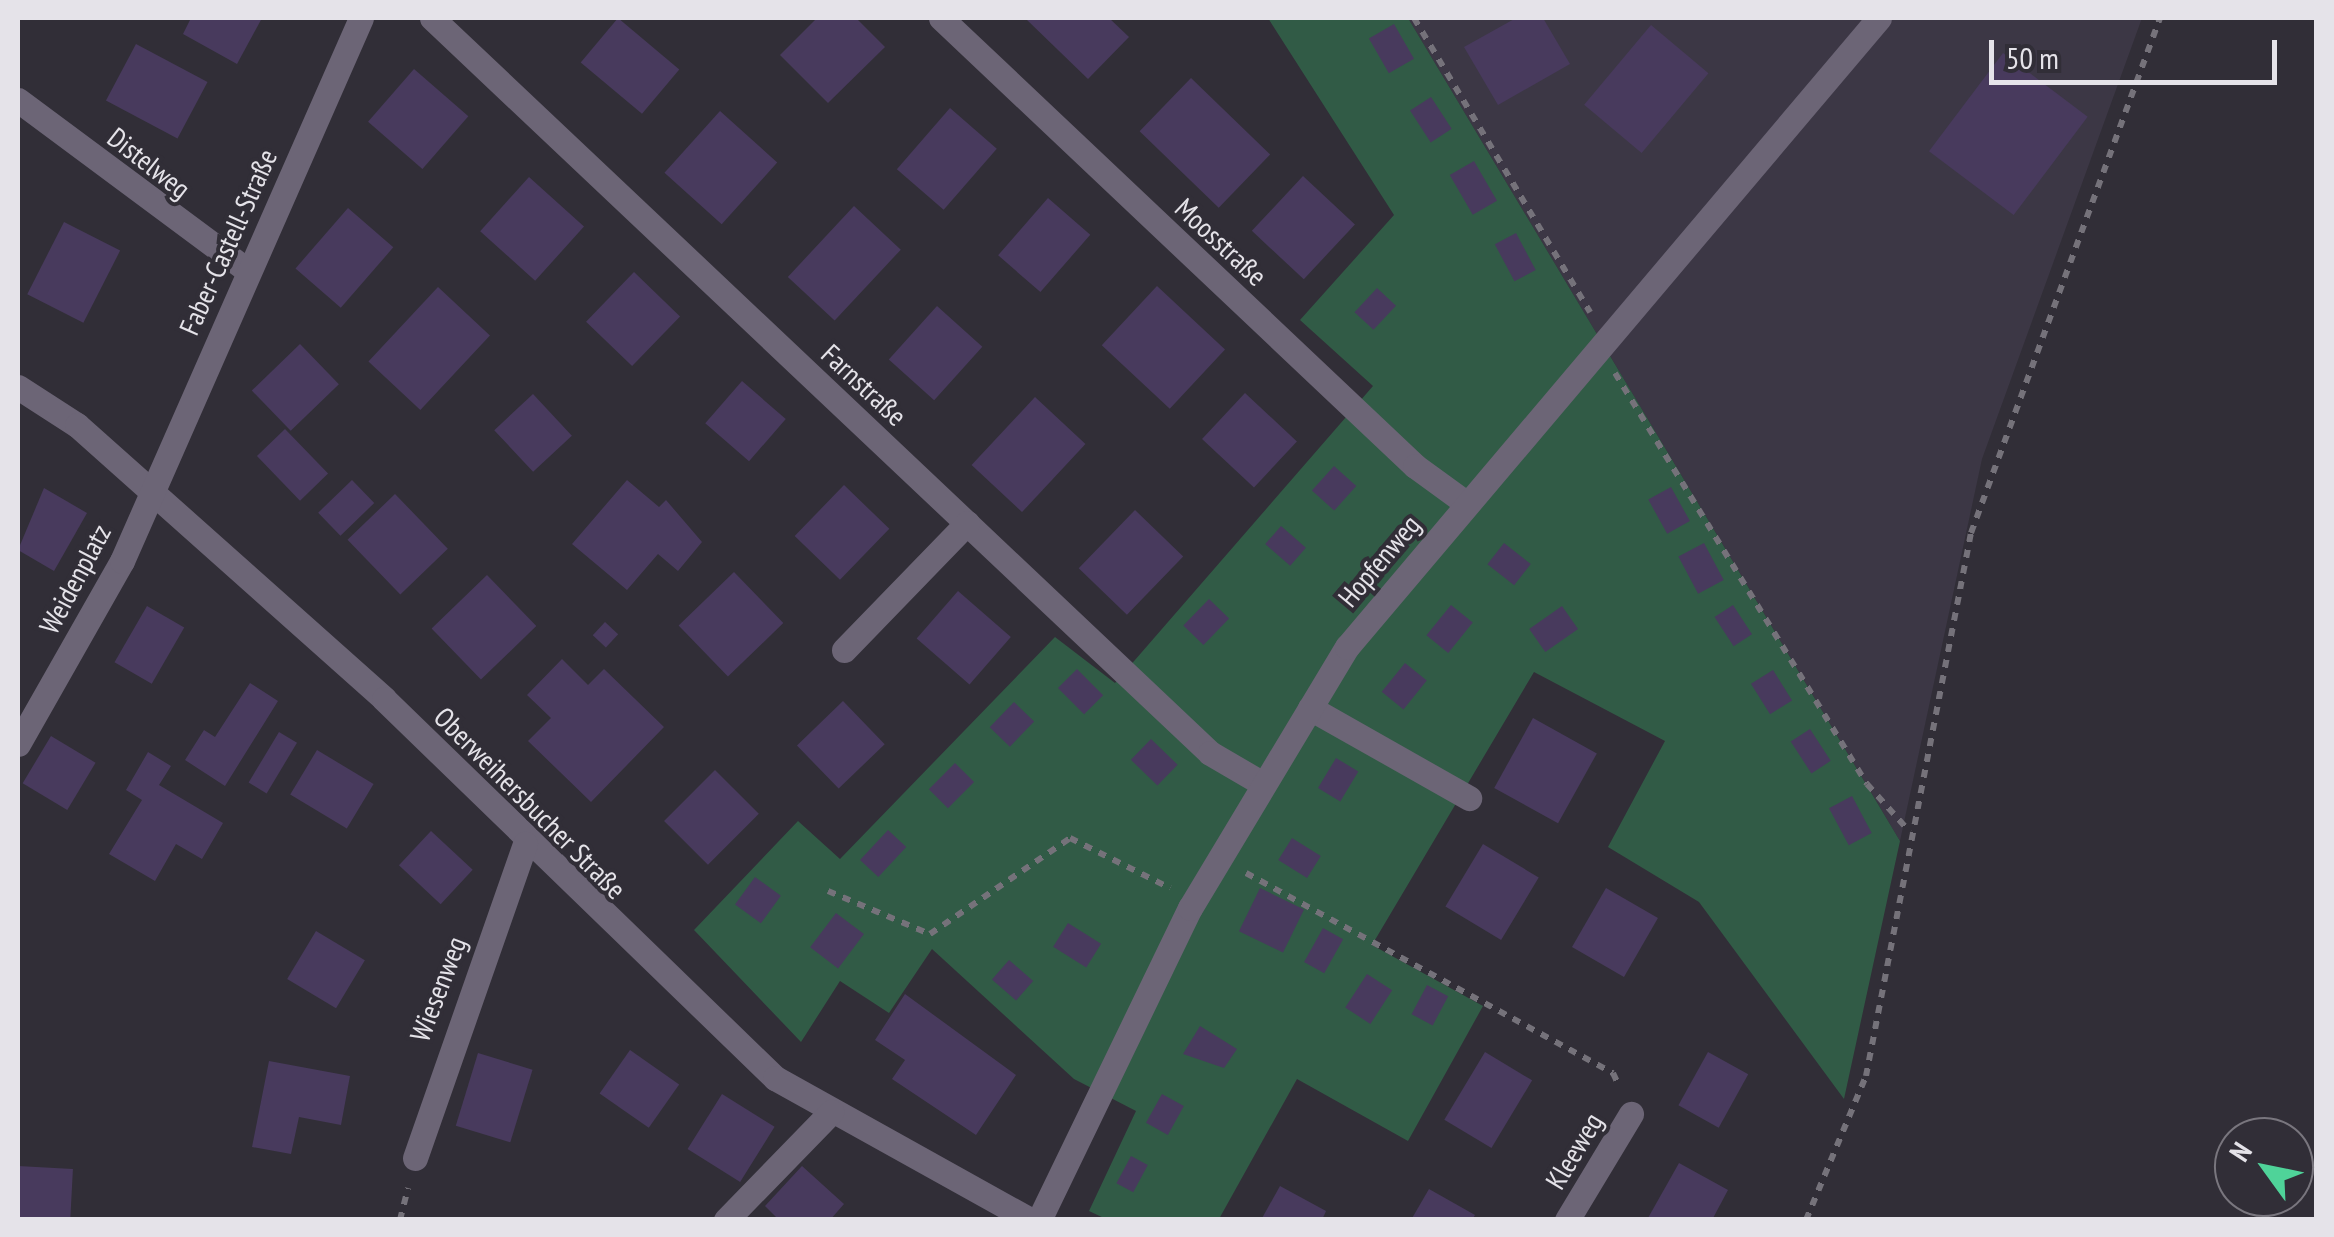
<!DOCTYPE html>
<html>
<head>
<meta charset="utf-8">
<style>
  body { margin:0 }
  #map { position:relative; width:2334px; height:1237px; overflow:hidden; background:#312e37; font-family:"PT Sans Narrow",sans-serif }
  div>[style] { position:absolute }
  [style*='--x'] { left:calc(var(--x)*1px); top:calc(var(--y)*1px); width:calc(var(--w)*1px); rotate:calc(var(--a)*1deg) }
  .built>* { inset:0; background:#3c3745 }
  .green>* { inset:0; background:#315b46 }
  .building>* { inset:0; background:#483a5d; transform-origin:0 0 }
  .path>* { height:6px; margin-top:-3px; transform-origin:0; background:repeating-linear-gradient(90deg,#75727a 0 8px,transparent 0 16px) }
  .minor>* { height:25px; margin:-12.5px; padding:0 12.5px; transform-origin:12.5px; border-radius:12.5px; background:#6c6576 }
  span { translate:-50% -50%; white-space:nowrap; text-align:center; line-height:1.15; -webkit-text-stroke:8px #312e37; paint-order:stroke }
  .street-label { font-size:28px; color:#e5e3e9 }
  .frame { position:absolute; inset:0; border:20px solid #e5e3e9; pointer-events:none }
  .north { position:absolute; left:2214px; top:1117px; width:100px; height:100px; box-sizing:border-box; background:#312e37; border:2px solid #79767e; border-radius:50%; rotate:303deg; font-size:28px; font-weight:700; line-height:40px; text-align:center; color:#e5e3e9 }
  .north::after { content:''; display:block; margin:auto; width:35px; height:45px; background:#4fd399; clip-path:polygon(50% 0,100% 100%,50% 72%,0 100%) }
  .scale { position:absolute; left:1989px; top:40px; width:288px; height:45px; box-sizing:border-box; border:5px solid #e5e3e9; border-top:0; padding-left:12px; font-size:30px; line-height:35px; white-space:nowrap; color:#e5e3e9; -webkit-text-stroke:8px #312e37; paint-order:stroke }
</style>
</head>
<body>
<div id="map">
  <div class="built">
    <div style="clip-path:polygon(1408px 18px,2142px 18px,1982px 459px,1900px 841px)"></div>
  </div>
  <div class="green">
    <div style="clip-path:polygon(1268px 18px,1408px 18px,1900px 841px,1844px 1099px,1699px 902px,1608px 847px,1665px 741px,1534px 672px,1372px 945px,1483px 1006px,1408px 1141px,1297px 1079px,1219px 1219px,1106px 1219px,1089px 1211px,1136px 1111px,1074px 1079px,932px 949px,889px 1013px,840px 981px,801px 1042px,694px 930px,798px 821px,840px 859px,1055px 637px,1115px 683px,1373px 386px,1300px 320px,1394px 215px)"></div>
  </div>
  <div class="building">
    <div style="clip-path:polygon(191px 18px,262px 18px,237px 64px,183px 34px)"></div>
    <div style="left:618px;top:18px;width:80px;height:58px;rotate:40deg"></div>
    <div style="clip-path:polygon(817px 18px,856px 18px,885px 47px,828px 103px,780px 55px)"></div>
    <div style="clip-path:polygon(1109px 18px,1129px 37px,1088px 79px,1027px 20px)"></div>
    <div style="clip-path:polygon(1516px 18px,1543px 18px,1570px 64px,1498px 105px,1464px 47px)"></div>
    <div style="left:1394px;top:24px;width:40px;height:29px;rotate:60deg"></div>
    <div style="left:1651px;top:25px;width:75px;height:104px;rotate:40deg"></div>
    <div style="left:136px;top:44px;width:81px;height:64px;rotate:28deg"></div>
    <div style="left:2003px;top:53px;width:106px;height:123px;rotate:37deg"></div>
    <div style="left:414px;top:69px;width:72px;height:70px;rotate:41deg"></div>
    <div style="left:1191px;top:78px;width:110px;height:74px;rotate:44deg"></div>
    <div style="left:1431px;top:97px;width:38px;height:25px;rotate:57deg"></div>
    <div style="left:950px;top:108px;width:62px;height:81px;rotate:41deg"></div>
    <div style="left:720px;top:111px;width:77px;height:83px;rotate:42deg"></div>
    <div style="left:1474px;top:161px;width:46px;height:28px;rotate:60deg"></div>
    <div style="left:1303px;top:176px;width:71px;height:75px;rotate:43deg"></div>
    <div style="left:529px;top:177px;width:74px;height:73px;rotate:42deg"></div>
    <div style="left:1048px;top:198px;width:56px;height:76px;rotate:41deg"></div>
    <div style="left:854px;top:206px;width:64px;height:97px;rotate:43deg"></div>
    <div style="left:348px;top:208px;width:60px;height:80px;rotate:41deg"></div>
    <div style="left:64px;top:222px;width:63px;height:81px;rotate:27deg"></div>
    <div style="left:1516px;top:233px;width:42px;height:24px;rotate:62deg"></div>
    <div style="left:634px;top:272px;width:64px;height:69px;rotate:44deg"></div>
    <div style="left:1157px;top:286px;width:93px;height:81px;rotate:43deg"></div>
    <div style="left:438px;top:287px;width:71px;height:102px;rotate:43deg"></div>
    <div style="left:1377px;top:288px;width:26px;height:33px;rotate:43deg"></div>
    <div style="left:937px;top:306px;width:61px;height:72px;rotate:42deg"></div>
    <div style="left:300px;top:344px;width:56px;height:67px;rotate:46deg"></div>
    <div style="left:742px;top:381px;width:58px;height:56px;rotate:41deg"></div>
    <div style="left:1245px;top:393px;width:71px;height:63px;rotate:43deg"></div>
    <div style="left:533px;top:394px;width:57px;height:53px;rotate:47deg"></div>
    <div style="left:1035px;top:397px;width:69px;height:93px;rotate:43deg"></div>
    <div style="left:285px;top:429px;width:62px;height:39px;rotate:46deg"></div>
    <div style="left:1334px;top:466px;width:30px;height:33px;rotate:42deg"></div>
    <div style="left:352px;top:480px;width:32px;height:47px;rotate:46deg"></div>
    <div style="clip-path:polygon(627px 480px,659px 507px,666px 500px,702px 542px,678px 571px,658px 554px,627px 590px,572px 544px)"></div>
    <div style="left:844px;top:485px;width:63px;height:71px;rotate:44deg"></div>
    <div style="left:1671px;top:487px;width:39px;height:26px;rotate:61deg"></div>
    <div style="clip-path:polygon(44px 488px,87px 513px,54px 571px,18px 550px)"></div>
    <div style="left:395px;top:494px;width:76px;height:66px;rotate:46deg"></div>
    <div style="left:1135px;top:510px;width:67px;height:81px;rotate:44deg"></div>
    <div style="left:1281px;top:526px;width:33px;height:24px;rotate:41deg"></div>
    <div style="left:1504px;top:543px;width:34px;height:27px;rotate:38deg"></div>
    <div style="left:1704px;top:543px;width:42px;height:29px;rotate:62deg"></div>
    <div style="left:734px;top:572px;width:71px;height:77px;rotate:46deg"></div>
    <div style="left:487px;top:575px;width:71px;height:77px;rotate:46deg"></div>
    <div style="left:958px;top:591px;width:70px;height:63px;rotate:41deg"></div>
    <div style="left:1209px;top:599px;width:28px;height:37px;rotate:44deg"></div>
    <div style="left:1451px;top:605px;width:28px;height:39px;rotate:39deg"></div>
    <div style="left:1733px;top:605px;width:35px;height:22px;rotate:57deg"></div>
    <div style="left:147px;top:606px;width:43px;height:65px;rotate:30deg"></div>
    <div style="left:1562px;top:606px;width:28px;height:40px;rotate:55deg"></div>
    <div style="left:605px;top:622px;width:18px;height:18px;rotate:43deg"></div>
    <div style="clip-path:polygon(562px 659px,588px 685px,604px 669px,664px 727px,591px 802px,528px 741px,551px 718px,527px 695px)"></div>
    <div style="left:1405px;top:663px;width:28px;height:37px;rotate:39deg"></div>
    <div style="left:1077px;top:669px;width:37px;height:27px;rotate:45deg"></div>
    <div style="left:1773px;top:670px;width:36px;height:26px;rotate:58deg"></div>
    <div style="clip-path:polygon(250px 683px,278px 701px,225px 786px,185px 760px,204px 730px,215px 737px)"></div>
    <div style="left:843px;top:701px;width:60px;height:64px;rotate:46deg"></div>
    <div style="left:1014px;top:702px;width:28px;height:35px;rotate:44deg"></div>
    <div style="left:1533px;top:718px;width:73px;height:80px;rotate:29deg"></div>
    <div style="left:1810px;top:729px;width:38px;height:23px;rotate:57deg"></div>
    <div style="left:279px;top:732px;width:21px;height:59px;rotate:31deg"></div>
    <div style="left:51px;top:736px;width:52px;height:55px;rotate:31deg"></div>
    <div style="left:1151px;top:739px;width:37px;height:29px;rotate:44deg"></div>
    <div style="left:317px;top:750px;width:66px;height:52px;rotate:31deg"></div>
    <div style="clip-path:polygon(148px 752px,171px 766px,159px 785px,223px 823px,202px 859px,176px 844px,155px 881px,109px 854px,142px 800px,126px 790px)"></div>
    <div style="left:1336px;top:758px;width:26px;height:35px;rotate:31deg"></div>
    <div style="left:955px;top:763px;width:27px;height:37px;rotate:45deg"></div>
    <div style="left:715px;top:770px;width:62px;height:72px;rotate:45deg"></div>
    <div style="left:1852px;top:796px;width:42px;height:26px;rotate:62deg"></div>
    <div style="left:888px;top:830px;width:25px;height:41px;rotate:43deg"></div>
    <div style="left:431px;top:831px;width:57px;height:47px;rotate:43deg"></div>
    <div style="left:1292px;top:838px;width:34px;height:26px;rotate:32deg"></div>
    <div style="left:1483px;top:844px;width:65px;height:73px;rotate:31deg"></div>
    <div style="left:755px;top:877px;width:32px;height:34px;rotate:36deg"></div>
    <div style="left:1260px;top:888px;width:49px;height:48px;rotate:26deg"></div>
    <div style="left:1606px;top:888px;width:60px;height:68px;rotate:30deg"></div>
    <div style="left:836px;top:913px;width:35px;height:43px;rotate:37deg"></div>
    <div style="left:1068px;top:923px;width:39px;height:28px;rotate:32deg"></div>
    <div style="left:1323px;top:928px;width:23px;height:39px;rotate:29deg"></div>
    <div style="left:316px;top:931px;width:57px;height:56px;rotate:31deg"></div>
    <div style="left:1009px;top:960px;width:32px;height:26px;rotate:41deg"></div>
    <div style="left:1367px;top:974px;width:30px;height:40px;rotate:33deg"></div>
    <div style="left:1427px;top:985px;width:24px;height:33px;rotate:28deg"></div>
    <div style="clip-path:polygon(905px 994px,1016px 1075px,976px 1135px,892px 1079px,905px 1060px,875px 1040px)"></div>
    <div style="clip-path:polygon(1200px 1026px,1237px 1049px,1224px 1068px,1183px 1054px)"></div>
    <div style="left:630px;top:1050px;width:60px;height:53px;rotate:35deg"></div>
    <div style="left:1485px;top:1052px;width:55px;height:79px;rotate:31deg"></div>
    <div style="left:1708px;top:1052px;width:46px;height:61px;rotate:29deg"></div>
    <div style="left:478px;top:1053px;width:57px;height:76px;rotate:17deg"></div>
    <div style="clip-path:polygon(269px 1061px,350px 1076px,341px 1125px,299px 1117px,291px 1154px,252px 1147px)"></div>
    <div style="left:722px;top:1094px;width:62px;height:65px;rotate:32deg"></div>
    <div style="left:1162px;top:1094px;width:25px;height:33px;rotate:29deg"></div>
    <div style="left:1131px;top:1156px;width:19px;height:31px;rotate:28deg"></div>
    <div style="clip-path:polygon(1679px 1163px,1728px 1190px,1712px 1220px,1648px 1218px)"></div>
    <div style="left:18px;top:1166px;width:55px;height:54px;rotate:3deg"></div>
    <div style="clip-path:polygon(802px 1166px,844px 1204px,830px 1220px,779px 1220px,765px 1206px)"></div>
    <div style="clip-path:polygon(1280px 1186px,1326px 1211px,1322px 1220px,1261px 1220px)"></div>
    <div style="clip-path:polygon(1429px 1189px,1475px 1215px,1472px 1220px,1411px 1220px)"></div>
  </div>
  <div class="path">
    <div style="--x:1414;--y:18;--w:343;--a:59.1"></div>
    <div style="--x:1615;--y:373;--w:482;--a:58.5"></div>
    <div style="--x:1867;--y:784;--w:64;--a:48.1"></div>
    <div style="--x:1246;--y:873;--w:418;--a:28.6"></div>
    <div style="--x:1613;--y:1073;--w:14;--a:65"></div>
    <div style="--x:828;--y:891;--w:111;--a:22.9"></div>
    <div style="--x:930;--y:934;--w:170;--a:-34.4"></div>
    <div style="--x:1070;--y:838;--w:112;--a:26.6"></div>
    <div style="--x:400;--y:1220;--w:33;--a:-76"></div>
    <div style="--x:1806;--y:1220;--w:156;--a:-67.4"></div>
    <div style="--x:1866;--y:1076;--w:553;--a:-79.06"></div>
    <div style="--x:1971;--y:533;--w:549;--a:-69.85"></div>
  </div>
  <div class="minor">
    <div style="--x:432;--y:18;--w:1070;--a:43.37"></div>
    <div style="--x:1210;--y:753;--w:61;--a:30.3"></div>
    <div style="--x:941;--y:18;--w:652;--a:43.38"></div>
    <div style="--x:1415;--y:466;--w:63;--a:36"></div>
    <div style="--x:18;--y:100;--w:285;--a:36.6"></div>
    <div style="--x:18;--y:387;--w:70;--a:32.8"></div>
    <div style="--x:77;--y:425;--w:411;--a:41.7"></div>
    <div style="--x:384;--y:699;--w:545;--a:44.11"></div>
    <div style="--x:775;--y:1078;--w:292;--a:29.1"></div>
    <div style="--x:844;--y:650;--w:177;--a:-45.9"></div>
    <div style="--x:1310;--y:708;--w:183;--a:29.5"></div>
    <div style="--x:18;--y:744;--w:210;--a:-60.4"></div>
    <div style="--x:122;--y:561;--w:593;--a:-66.24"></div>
    <div style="--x:415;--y:1158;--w:333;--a:-70.7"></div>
    <div style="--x:726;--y:1220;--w:151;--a:-45.8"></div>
    <div style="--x:1039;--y:1220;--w:347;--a:-64.2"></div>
    <div style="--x:1190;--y:908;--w:305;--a:-59"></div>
    <div style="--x:1347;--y:647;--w:824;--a:-49.78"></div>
    <div style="--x:1567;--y:1220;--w:124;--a:-58.9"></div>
  </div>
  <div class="street-label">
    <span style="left:149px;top:163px;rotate:38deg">Distelweg</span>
    <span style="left:228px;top:242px;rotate:-66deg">Faber-Castell-Straße</span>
    <span style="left:1221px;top:242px;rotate:43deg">Moosstraße</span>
    <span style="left:864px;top:385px;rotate:43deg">Farnstraße</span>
    <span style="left:1379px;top:561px;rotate:-50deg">Hopfenweg</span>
    <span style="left:75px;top:579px;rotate:-62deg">Weidenplatz</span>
    <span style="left:530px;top:803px;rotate:45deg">Oberweihersbucher Straße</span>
    <span style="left:438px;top:989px;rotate:-69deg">Wiesenweg</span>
    <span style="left:1574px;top:1151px;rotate:-59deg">Kleeweg</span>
  </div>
  <div class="frame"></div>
  <div class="north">N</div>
  <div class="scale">50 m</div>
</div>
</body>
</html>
